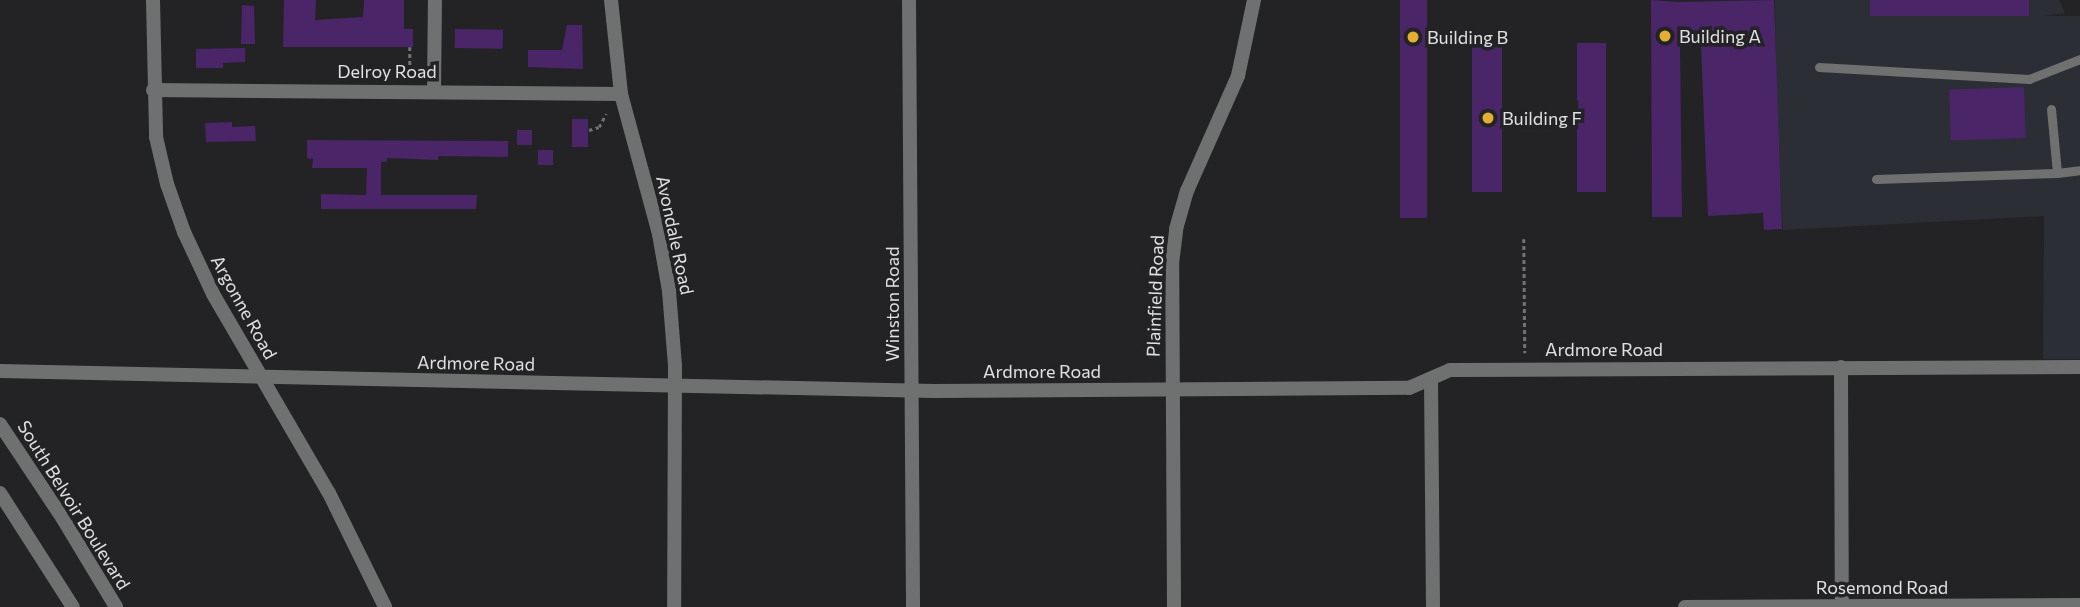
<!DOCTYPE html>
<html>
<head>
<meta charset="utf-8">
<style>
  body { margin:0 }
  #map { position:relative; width:2080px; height:607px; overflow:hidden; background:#232326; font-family:Commissioner,sans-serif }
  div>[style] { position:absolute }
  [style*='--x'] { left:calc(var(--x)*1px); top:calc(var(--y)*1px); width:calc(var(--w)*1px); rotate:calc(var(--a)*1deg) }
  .built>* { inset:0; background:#2b2e35 }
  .building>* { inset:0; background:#4a2567; transform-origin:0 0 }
  .path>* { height:2.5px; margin-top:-1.25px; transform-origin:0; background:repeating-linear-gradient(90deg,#727274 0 3.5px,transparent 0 7px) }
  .service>* { height:9px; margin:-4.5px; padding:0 4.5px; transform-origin:4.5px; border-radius:4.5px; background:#6f7171 }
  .minor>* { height:14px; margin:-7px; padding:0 7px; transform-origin:7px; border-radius:7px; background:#6f7171 }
  .tertiary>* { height:14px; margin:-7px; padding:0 7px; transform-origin:7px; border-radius:7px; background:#6f7171 }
  .dots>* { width:19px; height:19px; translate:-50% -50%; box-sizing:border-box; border:4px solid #232326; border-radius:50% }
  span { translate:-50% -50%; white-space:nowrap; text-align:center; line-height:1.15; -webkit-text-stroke:7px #232326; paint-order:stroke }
  .poi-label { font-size:18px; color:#e1e1e3 }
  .left { translate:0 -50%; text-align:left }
  .street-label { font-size:18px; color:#e1e1e3 }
</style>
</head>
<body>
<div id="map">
  <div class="built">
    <div style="clip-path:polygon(1775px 0,2059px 0,2065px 13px,2044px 16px,2080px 16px,2080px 359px,2043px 359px,2044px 216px,1783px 230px,1776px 101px)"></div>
  </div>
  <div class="building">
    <div style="clip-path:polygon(284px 0,316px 0,315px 20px,363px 17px,364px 0,404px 0,404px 29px,413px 29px,413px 47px,283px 47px)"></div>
    <div style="left:1400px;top:0;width:27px;height:218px"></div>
    <div style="clip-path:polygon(1651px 0,1678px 2px,1774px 0,1782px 229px,1764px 230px,1763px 213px,1708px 216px,1701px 46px,1680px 46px,1682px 217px,1652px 217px)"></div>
    <div style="left:1870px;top:0;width:159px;height:16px"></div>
    <div style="clip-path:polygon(242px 5px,254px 6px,255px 44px,241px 44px)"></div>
    <div style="clip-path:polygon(567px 25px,582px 25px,583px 69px,528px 67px,528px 50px,562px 50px)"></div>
    <div style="left:455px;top:29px;width:48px;height:19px;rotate:1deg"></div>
    <div style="left:1577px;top:43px;width:29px;height:149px"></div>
    <div style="left:1472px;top:44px;width:30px;height:148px"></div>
    <div style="clip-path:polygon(245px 48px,245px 62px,223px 63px,223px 68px,196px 68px,196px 49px)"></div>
    <div style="left:2024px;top:87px;width:51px;height:75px;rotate:88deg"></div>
    <div style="left:572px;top:119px;width:16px;height:28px"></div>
    <div style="clip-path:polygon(232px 122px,232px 127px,255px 126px,256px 141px,206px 142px,205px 123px)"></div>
    <div style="left:517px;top:130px;width:15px;height:15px"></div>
    <div style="clip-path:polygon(307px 140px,508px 141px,508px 157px,438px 156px,438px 160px,387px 158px,387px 162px,381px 162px,381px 195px,477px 195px,476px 209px,321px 209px,321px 194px,366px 195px,367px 168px,312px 168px,313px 159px,307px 158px)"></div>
    <div style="left:538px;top:150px;width:15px;height:15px"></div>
  </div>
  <div class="path">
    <div style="--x:410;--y:47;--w:27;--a:90"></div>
    <div style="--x:589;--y:130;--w:10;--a:-17"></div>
    <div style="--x:599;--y:127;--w:15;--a:-62"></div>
    <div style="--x:1524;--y:239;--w:114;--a:89.5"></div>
  </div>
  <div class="service">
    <div style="--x:1819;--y:67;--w:210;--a:3.3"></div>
    <div style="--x:2029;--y:79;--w:55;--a:-21.4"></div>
    <div style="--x:2051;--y:109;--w:64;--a:84.6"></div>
    <div style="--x:2057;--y:173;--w:23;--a:-7"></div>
    <div style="--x:1876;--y:179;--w:181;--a:-1.9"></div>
  </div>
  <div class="minor">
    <div style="--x:153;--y:0;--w:137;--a:88.7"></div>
    <div style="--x:156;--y:137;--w:48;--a:76.8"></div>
    <div style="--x:167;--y:184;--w:51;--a:70.5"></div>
    <div style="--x:184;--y:232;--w:68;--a:64.9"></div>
    <div style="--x:213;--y:294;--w:230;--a:59.8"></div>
    <div style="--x:329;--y:493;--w:127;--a:63.8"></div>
    <div style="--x:611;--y:0;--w:95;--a:83.9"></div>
    <div style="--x:621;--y:94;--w:145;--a:74.8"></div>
    <div style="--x:659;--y:234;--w:58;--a:80"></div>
    <div style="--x:669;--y:291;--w:74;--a:85.4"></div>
    <div style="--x:675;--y:365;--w:242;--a:90.2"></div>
    <div style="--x:909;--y:0;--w:607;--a:89.62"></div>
    <div style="--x:153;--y:90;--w:468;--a:0.5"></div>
    <div style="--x:434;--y:91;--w:91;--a:-89.4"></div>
    <div style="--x:1841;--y:367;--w:240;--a:89.8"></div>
    <div style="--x:0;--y:371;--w:934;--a:1.23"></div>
    <div style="--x:934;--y:391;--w:475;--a:-0.4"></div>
    <div style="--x:1409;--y:388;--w:45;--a:-23.7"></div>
    <div style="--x:1450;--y:370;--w:630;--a:-0.27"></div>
    <div style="--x:1431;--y:379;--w:228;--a:89.5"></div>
    <div style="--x:1174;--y:607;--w:343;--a:-90.3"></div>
    <div style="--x:1172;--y:264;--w:35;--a:-83"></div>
    <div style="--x:1176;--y:229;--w:40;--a:-74"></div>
    <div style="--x:1187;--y:191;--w:126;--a:-66.1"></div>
    <div style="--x:1238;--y:76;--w:78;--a:-78.1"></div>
    <div style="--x:1685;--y:607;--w:395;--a:-0.3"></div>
  </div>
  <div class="tertiary">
    <div style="--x:0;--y:424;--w:114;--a:56.4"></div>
    <div style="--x:63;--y:519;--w:103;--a:58.9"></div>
    <div style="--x:0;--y:493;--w:135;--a:57.4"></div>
  </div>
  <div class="dots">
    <div style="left:1665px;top:36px;background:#e2af34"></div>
    <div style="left:1413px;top:37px;background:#e2af34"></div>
    <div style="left:1488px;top:118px;background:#e2af34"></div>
  </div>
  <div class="poi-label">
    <span class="left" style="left:1679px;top:36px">Building A</span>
    <span class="left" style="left:1427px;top:37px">Building B</span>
    <span class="left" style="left:1502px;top:118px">Building F</span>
  </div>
  <div class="street-label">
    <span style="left:387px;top:71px">Delroy Road</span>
    <span style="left:675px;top:235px;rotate:78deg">Avondale Road</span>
    <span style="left:1155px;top:296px;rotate:-88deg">Plainfield Road</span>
    <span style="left:892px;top:304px;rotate:-90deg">Winston Road</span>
    <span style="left:244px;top:307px;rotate:61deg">Argonne Road</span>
    <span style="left:1604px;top:349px">Ardmore Road</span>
    <span style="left:476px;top:363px;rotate:1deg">Ardmore Road</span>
    <span style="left:1042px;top:371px">Ardmore Road</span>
    <span style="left:74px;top:505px;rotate:58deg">South Belvoir Boulevard</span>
    <span style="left:1882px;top:587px">Rosemond Road</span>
  </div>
</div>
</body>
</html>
